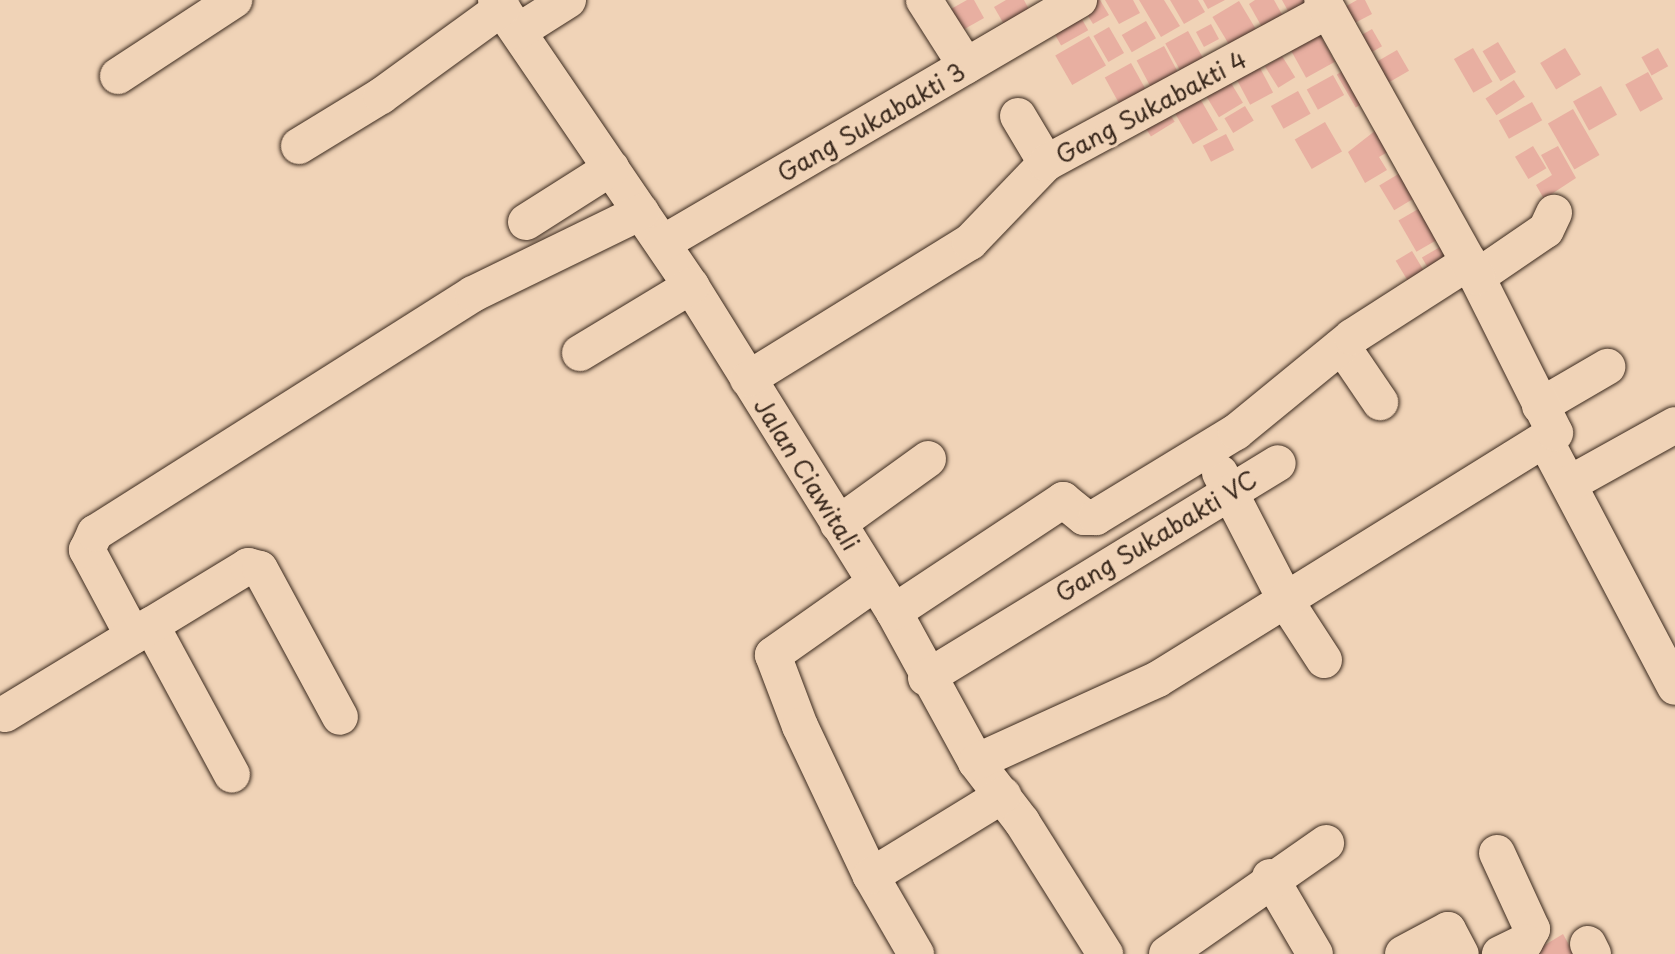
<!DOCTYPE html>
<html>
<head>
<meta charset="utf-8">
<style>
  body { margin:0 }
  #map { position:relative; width:1675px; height:954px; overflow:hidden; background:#f0d3b7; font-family:"Playpen Sans",sans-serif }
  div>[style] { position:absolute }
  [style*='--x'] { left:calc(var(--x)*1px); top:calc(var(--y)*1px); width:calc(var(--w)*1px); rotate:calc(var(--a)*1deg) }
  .building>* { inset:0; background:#e8afa1; transform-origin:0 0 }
  .roads { filter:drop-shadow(0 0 2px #3b2a1e) drop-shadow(0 0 2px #3b2a1e) }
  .minor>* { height:36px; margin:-18px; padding:0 18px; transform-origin:18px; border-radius:18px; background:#f0d3b7 }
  span { translate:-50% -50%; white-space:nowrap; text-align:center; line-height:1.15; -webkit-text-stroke:6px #f0d3b7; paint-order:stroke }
  .street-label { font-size:24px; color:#3b2a1e }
</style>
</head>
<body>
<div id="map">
  <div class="building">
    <div style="clip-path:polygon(967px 0,974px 0,984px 18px,954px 35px,942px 14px)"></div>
    <div style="clip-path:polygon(1006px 0,1024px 0,1034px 19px,1009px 33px,994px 7px)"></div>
    <div style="clip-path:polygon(1093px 0,1100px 0,1109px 15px,1093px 24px,1082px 6px)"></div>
    <div style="clip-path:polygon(1105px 0,1133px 0,1140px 13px,1119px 24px)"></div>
    <div style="clip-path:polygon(1139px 0,1164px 0,1180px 26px,1161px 37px)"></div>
    <div style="clip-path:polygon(1170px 0,1198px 0,1205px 12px,1184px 24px)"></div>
    <div style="clip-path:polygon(1203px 0,1225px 0,1208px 9px)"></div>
    <div style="clip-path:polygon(1255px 0,1274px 0,1289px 27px,1268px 38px,1249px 4px)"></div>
    <div style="clip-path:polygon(1282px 0,1313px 0,1294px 22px)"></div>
    <div style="clip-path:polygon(1357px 0,1365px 0,1372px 14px,1345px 28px,1336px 12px)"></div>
    <div style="left:1239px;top:1px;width:41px;height:31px;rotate:59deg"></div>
    <div style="left:1078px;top:12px;width:21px;height:31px;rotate:61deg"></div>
    <div style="left:1146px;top:21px;width:20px;height:28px;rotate:60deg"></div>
    <div style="left:1211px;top:24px;width:17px;height:17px;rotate:62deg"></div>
    <div style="left:1109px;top:27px;width:30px;height:18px;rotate:60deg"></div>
    <div style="left:1372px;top:29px;width:20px;height:26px;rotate:60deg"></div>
    <div style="left:1188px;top:31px;width:37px;height:26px;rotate:61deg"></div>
    <div style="left:1319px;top:33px;width:33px;height:33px;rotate:61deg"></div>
    <div style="left:1089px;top:36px;width:34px;height:39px;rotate:60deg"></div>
    <div style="left:1498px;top:42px;width:35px;height:18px;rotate:59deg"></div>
    <div style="left:1164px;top:46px;width:30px;height:31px;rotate:62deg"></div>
    <div style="left:1473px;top:48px;width:39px;height:22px;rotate:60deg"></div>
    <div style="left:1565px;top:48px;width:31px;height:29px;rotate:59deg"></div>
    <div style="left:1658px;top:48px;width:21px;height:19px;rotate:61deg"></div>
    <div style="left:1397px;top:50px;width:24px;height:35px;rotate:60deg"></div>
    <div style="left:1282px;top:56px;width:25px;height:20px;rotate:58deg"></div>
    <div style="left:1131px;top:63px;width:37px;height:30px;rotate:61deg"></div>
    <div style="left:1259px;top:66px;width:30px;height:26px;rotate:62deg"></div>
    <div style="left:1348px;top:68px;width:38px;height:13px;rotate:60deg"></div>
    <div style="left:1648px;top:72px;width:31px;height:26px;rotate:61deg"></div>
    <div style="left:1333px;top:75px;width:23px;height:30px;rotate:61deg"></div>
    <div style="left:1228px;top:78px;width:29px;height:28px;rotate:59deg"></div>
    <div style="left:1514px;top:80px;width:20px;height:34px;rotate:57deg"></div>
    <div style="left:1601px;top:86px;width:33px;height:32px;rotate:61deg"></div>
    <div style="left:1298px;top:91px;width:26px;height:31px;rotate:61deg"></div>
    <div style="left:1198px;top:95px;width:40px;height:29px;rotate:60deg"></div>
    <div style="left:1532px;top:102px;width:21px;height:38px;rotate:61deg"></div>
    <div style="left:1163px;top:103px;width:22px;height:28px;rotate:58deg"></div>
    <div style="left:1245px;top:106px;width:17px;height:24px;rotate:59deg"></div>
    <div style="left:1573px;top:109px;width:53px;height:29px;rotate:60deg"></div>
    <div style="left:1325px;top:122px;width:34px;height:35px;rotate:60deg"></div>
    <div style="clip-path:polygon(1385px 123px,1398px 146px,1379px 157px,1387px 170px,1365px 183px,1348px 152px)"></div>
    <div style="left:1226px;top:134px;width:18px;height:26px;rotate:63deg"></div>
    <div style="left:1533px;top:146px;width:26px;height:21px;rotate:59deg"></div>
    <div style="clip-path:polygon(1558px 146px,1576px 178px,1544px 199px,1536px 185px,1552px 175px,1541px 155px)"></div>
    <div style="left:1405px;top:170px;width:29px;height:30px;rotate:59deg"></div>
    <div style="left:1427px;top:204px;width:36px;height:33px;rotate:60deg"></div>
    <div style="left:1447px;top:243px;width:20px;height:29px;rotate:60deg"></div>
    <div style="left:1412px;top:251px;width:33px;height:19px;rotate:59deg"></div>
    <div style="clip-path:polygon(1563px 934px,1574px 954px,1530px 954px)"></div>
  </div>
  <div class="roads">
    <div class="minor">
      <div style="--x:496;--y:0;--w:346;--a:55.7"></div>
      <div style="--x:691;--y:286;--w:384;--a:58.1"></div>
      <div style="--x:894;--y:612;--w:171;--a:61.3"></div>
      <div style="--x:976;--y:762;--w:76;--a:52.5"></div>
      <div style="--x:1022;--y:822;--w:156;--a:57.8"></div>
      <div style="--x:924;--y:0;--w:78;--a:57.5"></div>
      <div style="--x:519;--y:31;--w:58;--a:-32.3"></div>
      <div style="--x:118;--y:76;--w:139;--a:-33.2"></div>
      <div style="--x:1018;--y:116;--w:55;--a:59.2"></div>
      <div style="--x:299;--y:146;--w:96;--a:-31.4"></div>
      <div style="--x:381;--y:96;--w:150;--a:-36"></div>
      <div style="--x:526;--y:222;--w:101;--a:-32.4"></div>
      <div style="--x:663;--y:243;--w:482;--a:-30.3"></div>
      <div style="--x:1477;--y:277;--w:83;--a:-34.3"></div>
      <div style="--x:1546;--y:230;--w:19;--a:-65"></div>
      <div style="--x:1342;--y:346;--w:68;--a:55.8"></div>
      <div style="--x:580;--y:353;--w:130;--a:-31.1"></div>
      <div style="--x:748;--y:379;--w:261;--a:-31.7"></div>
      <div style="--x:970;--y:242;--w:110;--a:-46.1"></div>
      <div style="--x:1046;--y:163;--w:319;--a:-28.4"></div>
      <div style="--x:1540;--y:406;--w:78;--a:-30.2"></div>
      <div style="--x:1545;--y:440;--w:279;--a:62.2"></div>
      <div style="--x:1220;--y:473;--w:146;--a:62.7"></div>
      <div style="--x:1287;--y:603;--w:68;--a:57"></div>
      <div style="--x:1569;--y:484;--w:121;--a:-29.1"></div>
      <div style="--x:838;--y:524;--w:111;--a:-35.8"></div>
      <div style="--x:875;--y:583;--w:125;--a:144.8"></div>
      <div style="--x:773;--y:655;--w:76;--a:69.2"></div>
      <div style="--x:800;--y:726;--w:166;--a:64.7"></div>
      <div style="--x:871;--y:876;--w:90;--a:60"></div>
      <div style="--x:894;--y:612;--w:203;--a:-33.5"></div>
      <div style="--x:1063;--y:500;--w:27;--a:39"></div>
      <div style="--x:1084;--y:517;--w:12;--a:0"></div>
      <div style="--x:1096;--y:517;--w:164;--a:-31.3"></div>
      <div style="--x:1236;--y:432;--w:150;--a:-39.3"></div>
      <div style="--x:1352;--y:337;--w:139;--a:-32.7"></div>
      <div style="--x:151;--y:625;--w:170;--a:61.6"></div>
      <div style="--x:133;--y:636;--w:98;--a:-118.1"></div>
      <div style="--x:87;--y:550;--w:19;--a:-65"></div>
      <div style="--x:95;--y:533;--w:447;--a:-32.3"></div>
      <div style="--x:473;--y:294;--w:187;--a:-26"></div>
      <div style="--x:926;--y:678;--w:412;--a:-31.4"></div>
      <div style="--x:5;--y:714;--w:285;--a:-31.3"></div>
      <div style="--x:248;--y:566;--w:12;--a:14"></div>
      <div style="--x:260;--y:569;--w:168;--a:61.6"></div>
      <div style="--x:976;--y:762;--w:200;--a:-24.5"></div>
      <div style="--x:1158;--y:679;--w:467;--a:-31.8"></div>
      <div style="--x:1555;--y:433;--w:174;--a:-116.6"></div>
      <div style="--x:1477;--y:277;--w:317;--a:-119.2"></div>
      <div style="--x:1497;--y:853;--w:84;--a:65.3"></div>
      <div style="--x:1532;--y:929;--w:15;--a:118"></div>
      <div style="--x:1525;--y:942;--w:28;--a:154"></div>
      <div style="--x:871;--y:876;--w:155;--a:-31.5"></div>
      <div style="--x:1270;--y:877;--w:89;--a:59.7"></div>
      <div style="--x:1588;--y:944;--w:11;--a:63"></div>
      <div style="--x:1167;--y:954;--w:194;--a:-34.9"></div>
      <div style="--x:1403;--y:954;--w:51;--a:-28.1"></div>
      <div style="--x:1448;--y:930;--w:27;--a:62"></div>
    </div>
  </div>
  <div class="street-label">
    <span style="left:1151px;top:107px;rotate:-28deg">Gang Sukabakti 4</span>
    <span style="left:871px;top:122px;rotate:-30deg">Gang Sukabakti 3</span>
    <span style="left:807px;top:474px;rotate:58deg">Jalan Ciawitali</span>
    <span style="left:1156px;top:536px;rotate:-31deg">Gang Sukabakti VC</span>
  </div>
</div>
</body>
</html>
